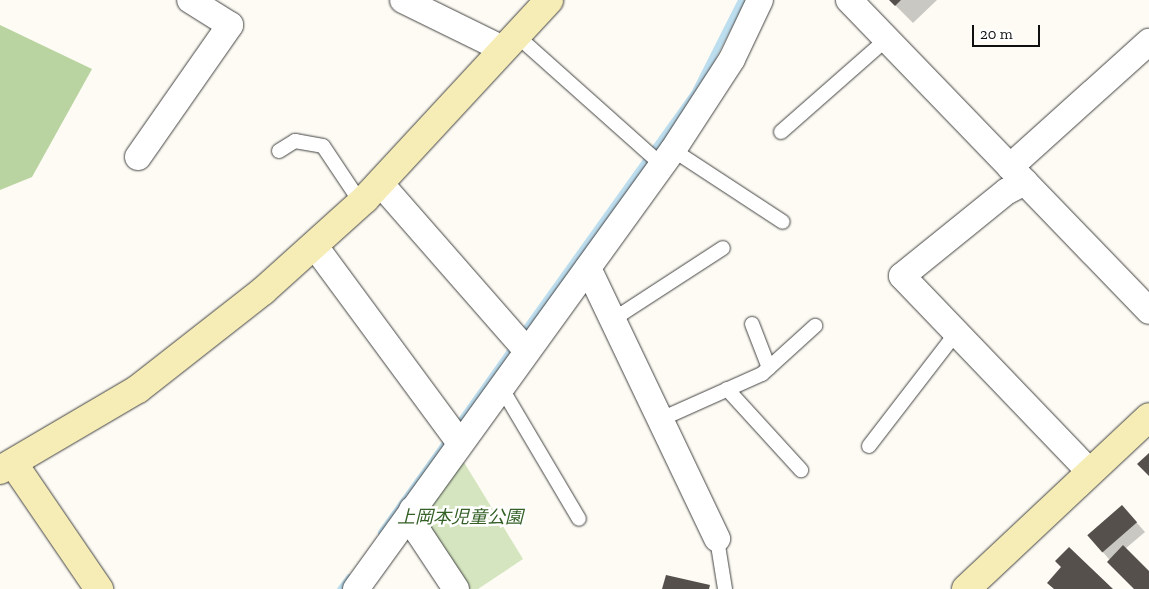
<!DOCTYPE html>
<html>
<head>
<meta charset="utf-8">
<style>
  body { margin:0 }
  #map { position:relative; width:1149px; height:589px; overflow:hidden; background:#fdfbf3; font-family:"Zilla Slab","Noto Sans JP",serif }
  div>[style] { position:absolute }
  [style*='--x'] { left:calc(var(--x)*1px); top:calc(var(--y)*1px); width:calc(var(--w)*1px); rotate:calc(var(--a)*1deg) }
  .green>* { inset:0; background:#d4e5bf }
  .forest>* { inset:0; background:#b9d4a0 }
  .shadow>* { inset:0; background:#0003 }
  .stream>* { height:7px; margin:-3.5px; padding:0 3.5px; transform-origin:3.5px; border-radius:3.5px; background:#bddeef }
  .building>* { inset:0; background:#56504d; transform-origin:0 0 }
  .roads { filter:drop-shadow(0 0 1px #424242) drop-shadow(0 0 1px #424242) }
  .lane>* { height:14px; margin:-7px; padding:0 7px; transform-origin:7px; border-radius:7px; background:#fff }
  .street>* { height:26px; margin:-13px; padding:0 13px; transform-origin:13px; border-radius:13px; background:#fff }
  .secondary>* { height:28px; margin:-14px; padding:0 14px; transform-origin:14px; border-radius:14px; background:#f6ecb5 }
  span { translate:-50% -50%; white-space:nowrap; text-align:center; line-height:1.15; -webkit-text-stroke:5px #fff; paint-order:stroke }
  .park-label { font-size:18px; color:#346026; font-style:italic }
  .scale { position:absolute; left:972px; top:25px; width:68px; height:22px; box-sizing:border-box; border:2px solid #0f0f0f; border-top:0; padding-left:6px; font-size:15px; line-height:18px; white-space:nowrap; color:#0f0f0f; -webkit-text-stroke:4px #fff; paint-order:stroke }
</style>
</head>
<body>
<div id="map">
  <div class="green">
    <div style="clip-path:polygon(462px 459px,523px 559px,478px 589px,470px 589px,429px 527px,428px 503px)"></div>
  </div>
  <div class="forest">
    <div style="clip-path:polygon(0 25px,92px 69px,32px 177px,0 190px)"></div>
  </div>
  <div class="shadow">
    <div style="clip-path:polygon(890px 0,937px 0,913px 23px)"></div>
    <div style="clip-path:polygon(1122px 506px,1145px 532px,1125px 549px,1149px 573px,1149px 589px,1135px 589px,1088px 535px)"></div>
  </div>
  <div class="stream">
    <div style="--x:520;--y:336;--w:299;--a:-54.4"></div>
    <div style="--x:694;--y:93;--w:104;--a:-63.2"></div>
    <div style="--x:455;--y:428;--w:102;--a:-54.6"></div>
    <div style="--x:381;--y:532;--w:117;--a:-54.4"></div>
    <div style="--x:340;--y:589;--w:15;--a:-53"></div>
  </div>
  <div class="building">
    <div style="clip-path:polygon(889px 0,901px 0,895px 6px)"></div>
    <div style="clip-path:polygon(1149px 453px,1149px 476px,1137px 464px)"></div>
    <div style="left:1122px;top:505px;width:23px;height:46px;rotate:49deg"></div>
    <div style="clip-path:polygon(1123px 545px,1149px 571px,1149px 589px,1134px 589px,1107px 562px)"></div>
    <div style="clip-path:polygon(1069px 547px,1113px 589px,1054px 589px,1047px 583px,1061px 567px,1055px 561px)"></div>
    <div style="clip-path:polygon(666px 575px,710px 585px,709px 589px,662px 589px)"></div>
  </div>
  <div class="roads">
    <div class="lane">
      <div style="--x:516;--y:35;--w:195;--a:41.7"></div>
      <div style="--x:781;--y:132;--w:141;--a:-41.3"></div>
      <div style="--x:673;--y:150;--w:131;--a:33.2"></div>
      <div style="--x:279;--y:151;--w:19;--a:-32"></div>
      <div style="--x:295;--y:141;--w:28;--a:10"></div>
      <div style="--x:323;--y:146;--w:69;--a:56.3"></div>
      <div style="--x:610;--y:315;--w:13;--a:-9"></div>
      <div style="--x:623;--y:313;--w:119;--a:-33"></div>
      <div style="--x:752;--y:324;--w:47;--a:68.9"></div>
      <div style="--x:501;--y:387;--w:153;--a:59.4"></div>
      <div style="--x:727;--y:389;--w:110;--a:47.6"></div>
      <div style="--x:659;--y:420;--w:113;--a:-24.1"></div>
      <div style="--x:762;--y:374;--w:72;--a:-42.2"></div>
      <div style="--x:869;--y:446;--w:143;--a:-52.4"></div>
      <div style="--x:717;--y:539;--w:51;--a:80.9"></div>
    </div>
    <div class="street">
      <div style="--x:403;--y:0;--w:111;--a:26.1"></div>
      <div style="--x:849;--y:0;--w:432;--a:46"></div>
      <div style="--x:138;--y:157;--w:161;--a:-55.1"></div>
      <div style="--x:230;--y:25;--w:47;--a:-148"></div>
      <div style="--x:1010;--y:167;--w:187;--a:-42"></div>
      <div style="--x:1025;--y:182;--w:20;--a:153"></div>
      <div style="--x:1007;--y:191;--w:135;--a:141"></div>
      <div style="--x:902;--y:276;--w:272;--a:46.2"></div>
      <div style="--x:380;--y:183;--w:223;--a:48.8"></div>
      <div style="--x:314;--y:245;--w:246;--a:53.6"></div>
      <div style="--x:588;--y:268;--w:300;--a:64.5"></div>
      <div style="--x:412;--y:510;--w:24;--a:73"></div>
      <div style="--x:419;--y:533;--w:67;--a:56.5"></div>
      <div style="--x:356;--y:589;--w:541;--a:-54.17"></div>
      <div style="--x:673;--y:150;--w:108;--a:-57"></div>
      <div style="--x:732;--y:59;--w:65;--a:-64.6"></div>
    </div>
    <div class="secondary">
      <div style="--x:13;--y:463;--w:153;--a:55.7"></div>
      <div style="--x:0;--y:470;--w:160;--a:-30.4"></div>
      <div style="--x:138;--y:389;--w:159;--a:-38.1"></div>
      <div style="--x:263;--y:291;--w:137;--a:-42"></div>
      <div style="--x:365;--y:199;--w:271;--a:-47.2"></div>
      <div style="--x:966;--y:589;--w:251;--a:-43.2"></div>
    </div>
  </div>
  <div class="park-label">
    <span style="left:460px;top:517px">上岡本児童公園</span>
  </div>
  <div class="scale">20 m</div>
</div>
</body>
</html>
